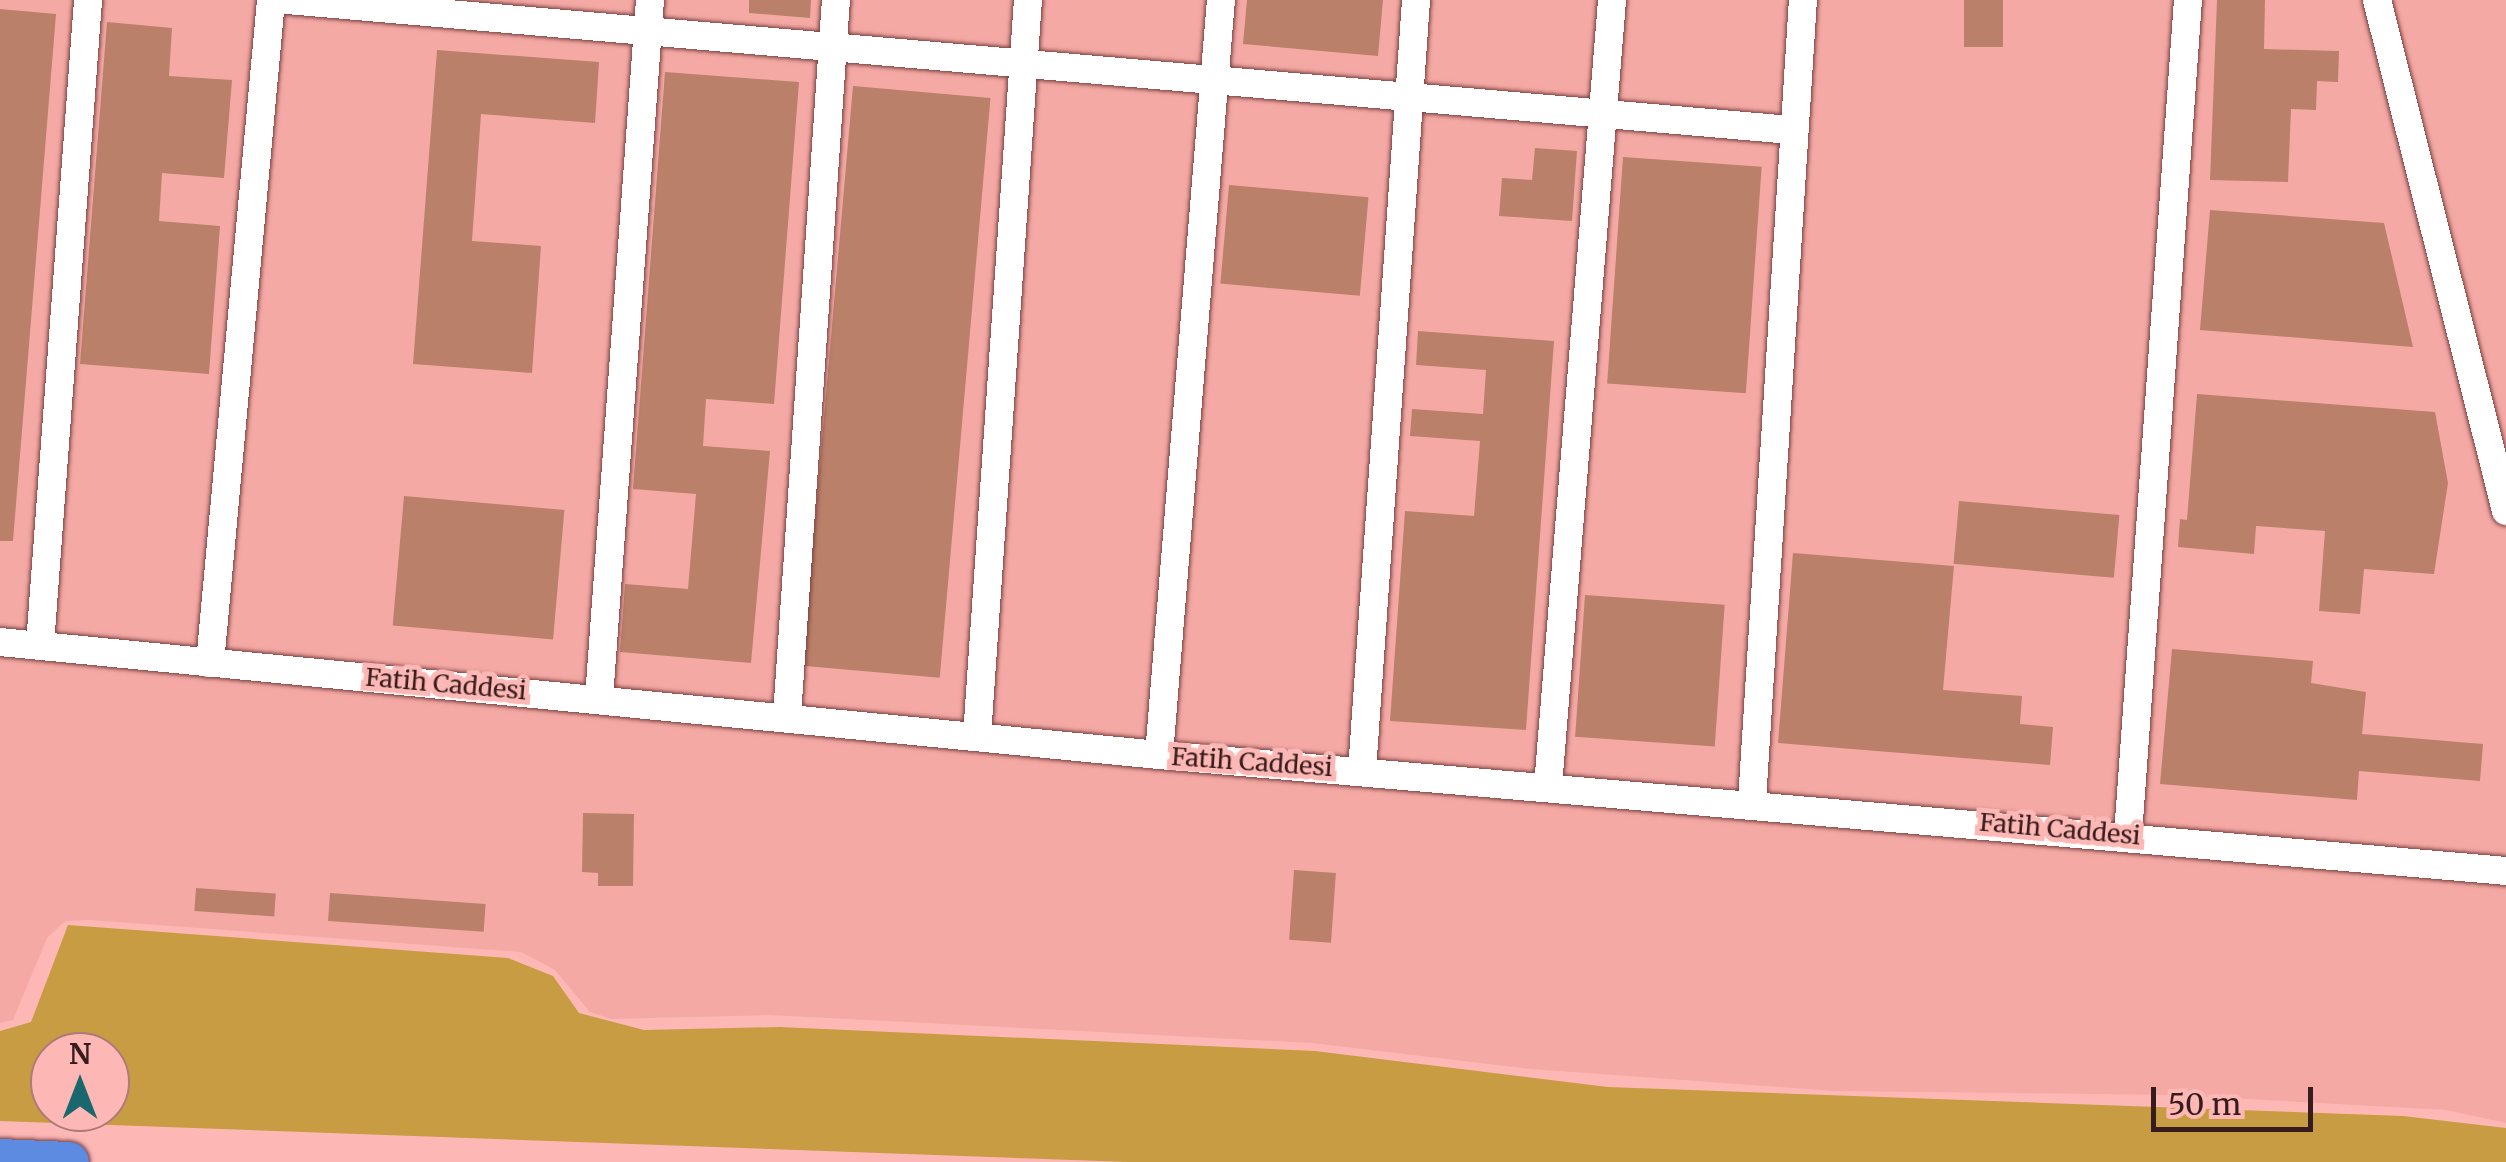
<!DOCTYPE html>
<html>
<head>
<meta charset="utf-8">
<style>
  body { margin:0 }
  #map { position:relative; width:2506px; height:1162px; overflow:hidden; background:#fdb8b5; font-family:Merriweather,serif }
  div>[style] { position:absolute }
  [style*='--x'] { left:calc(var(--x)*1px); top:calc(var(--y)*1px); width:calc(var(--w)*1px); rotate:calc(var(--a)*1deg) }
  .built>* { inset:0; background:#f5a9a5 }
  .green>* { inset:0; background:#c89c42 }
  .building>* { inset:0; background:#bb8069; transform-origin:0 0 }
  .roads { filter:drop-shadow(0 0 2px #783e3d) drop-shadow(0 0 2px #783e3d) }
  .minor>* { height:28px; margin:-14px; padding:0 14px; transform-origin:14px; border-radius:14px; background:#fff }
  .highway>* { height:40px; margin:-20px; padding:0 20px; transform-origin:20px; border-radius:20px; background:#5d8be1 }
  span { translate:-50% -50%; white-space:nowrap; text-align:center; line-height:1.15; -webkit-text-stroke:10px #fdb8b5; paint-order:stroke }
  .street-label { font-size:25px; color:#361c1c }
  .north { position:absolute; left:30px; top:1032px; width:100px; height:100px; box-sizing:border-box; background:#fdb8b5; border:2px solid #ad7a78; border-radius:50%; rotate:0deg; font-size:28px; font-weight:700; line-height:40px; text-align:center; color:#361c1c }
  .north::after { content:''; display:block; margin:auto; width:35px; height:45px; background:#1a676d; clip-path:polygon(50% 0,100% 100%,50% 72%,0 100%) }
  .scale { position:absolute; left:2151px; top:1087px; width:162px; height:45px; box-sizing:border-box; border:5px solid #361c1c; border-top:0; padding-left:12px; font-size:30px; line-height:35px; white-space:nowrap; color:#361c1c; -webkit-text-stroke:8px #fdb8b5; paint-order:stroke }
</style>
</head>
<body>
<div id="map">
  <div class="built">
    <div style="clip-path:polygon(0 0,2506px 0,2506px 1123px,2446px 1110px,2174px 1095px,1835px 1091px,1531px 1069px,1312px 1043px,769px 1015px,612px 1019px,590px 1012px,555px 970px,521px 952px,90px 920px,65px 921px,47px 938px,13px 1020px,0 1023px)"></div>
  </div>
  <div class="green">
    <div style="clip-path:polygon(evenodd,68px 925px,508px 958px,553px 976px,579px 1013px,644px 1030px,780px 1027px,1315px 1051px,1608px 1087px,2403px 1116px,2506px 1128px,2506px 1162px,1129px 1162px,0 1121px,0 1031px,31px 1022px,68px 925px,50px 1052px,110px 1052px,110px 1112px,50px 1112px,50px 1052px)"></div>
  </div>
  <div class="building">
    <div style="clip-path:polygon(749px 0,811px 0,810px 18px,749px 13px)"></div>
    <div style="clip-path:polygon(1247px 0,1383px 0,1378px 56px,1243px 44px)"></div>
    <div style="left:1964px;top:0;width:39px;height:47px"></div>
    <div style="clip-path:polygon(2217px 0,2265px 0,2264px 49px,2339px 51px,2338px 82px,2317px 81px,2316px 110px,2291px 109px,2288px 182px,2210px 180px)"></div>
    <div style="clip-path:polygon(0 9px,56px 14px,13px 541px,0 541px)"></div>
    <div style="clip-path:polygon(107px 22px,172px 28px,169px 76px,232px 80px,224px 178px,162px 173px,159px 221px,220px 226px,209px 374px,80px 364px)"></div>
    <div style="clip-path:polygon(437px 50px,599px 62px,595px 123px,481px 114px,472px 241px,541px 246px,532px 373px,413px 364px)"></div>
    <div style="clip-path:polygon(665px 72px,799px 82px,774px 404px,706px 399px,703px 446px,770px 451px,751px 663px,620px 652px,625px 584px,688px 589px,696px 494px,633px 489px)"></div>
    <div style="left:853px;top:86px;width:138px;height:582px;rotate:5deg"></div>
    <div style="clip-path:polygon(1535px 148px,1577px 151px,1572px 221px,1499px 216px,1502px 178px,1532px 180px)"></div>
    <div style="left:1623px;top:157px;width:139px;height:227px;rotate:4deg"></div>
    <div style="left:1229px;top:185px;width:140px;height:99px;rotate:5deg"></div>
    <div style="clip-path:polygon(2210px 210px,2384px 223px,2413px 347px,2200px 330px)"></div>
    <div style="clip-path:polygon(1418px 331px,1554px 341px,1526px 730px,1390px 721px,1405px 511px,1474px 516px,1480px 441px,1410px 436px,1412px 409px,1483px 414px,1486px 370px,1416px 365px)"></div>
    <div style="clip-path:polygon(2197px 394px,2435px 412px,2448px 483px,2434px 574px,2364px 569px,2360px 614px,2319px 611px,2325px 531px,2256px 526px,2254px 554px,2178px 547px,2180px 519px,2187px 520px)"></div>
    <div style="left:404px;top:496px;width:161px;height:130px;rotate:5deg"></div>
    <div style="left:1959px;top:501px;width:161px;height:63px;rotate:5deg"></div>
    <div style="clip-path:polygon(1793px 553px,1954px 566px,1943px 690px,2022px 696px,2020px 724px,2053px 727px,2050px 765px,1778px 743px)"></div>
    <div style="left:1585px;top:595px;width:140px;height:142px;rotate:4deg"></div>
    <div style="clip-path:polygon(2172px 649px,2313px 661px,2311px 683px,2366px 692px,2362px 734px,2483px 744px,2480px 781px,2359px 771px,2357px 800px,2160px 784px)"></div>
    <div style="clip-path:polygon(583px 813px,634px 814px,633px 886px,598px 886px,598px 873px,582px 872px)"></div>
    <div style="left:1294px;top:870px;width:42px;height:70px;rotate:4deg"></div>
    <div style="left:196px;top:888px;width:80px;height:23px;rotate:4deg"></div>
    <div style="left:330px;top:893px;width:156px;height:28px;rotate:4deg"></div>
  </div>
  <div class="roads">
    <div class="minor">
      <div style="--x:287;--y:0;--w:1511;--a:4.94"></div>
      <div style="--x:2377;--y:0;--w:527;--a:75.83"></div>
      <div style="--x:0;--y:642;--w:1164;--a:5.57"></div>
      <div style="--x:1159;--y:755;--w:1352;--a:4.92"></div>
      <div style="--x:40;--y:645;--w:647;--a:-85.74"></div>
      <div style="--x:210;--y:663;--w:666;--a:-84.74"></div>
      <div style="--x:599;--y:698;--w:700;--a:-85.82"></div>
      <div style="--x:787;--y:716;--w:718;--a:-86.09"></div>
      <div style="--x:977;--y:736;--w:738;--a:-86.04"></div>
      <div style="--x:1159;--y:755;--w:758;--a:-85.31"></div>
      <div style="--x:1362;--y:771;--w:773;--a:-85.99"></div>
      <div style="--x:1548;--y:786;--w:789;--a:-85.34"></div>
      <div style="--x:1752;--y:801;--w:803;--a:-86.36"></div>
      <div style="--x:2128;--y:835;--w:837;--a:-85.89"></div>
    </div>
    <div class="highway">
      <div style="--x:0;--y:1159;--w:69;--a:2.5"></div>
    </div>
  </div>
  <div class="street-label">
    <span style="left:446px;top:684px;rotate:5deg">Fatih Caddesi</span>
    <span style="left:1252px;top:762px;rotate:4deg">Fatih Caddesi</span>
    <span style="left:2060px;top:829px;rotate:5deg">Fatih Caddesi</span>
  </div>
  <div class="north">N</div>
  <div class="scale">50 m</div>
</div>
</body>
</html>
